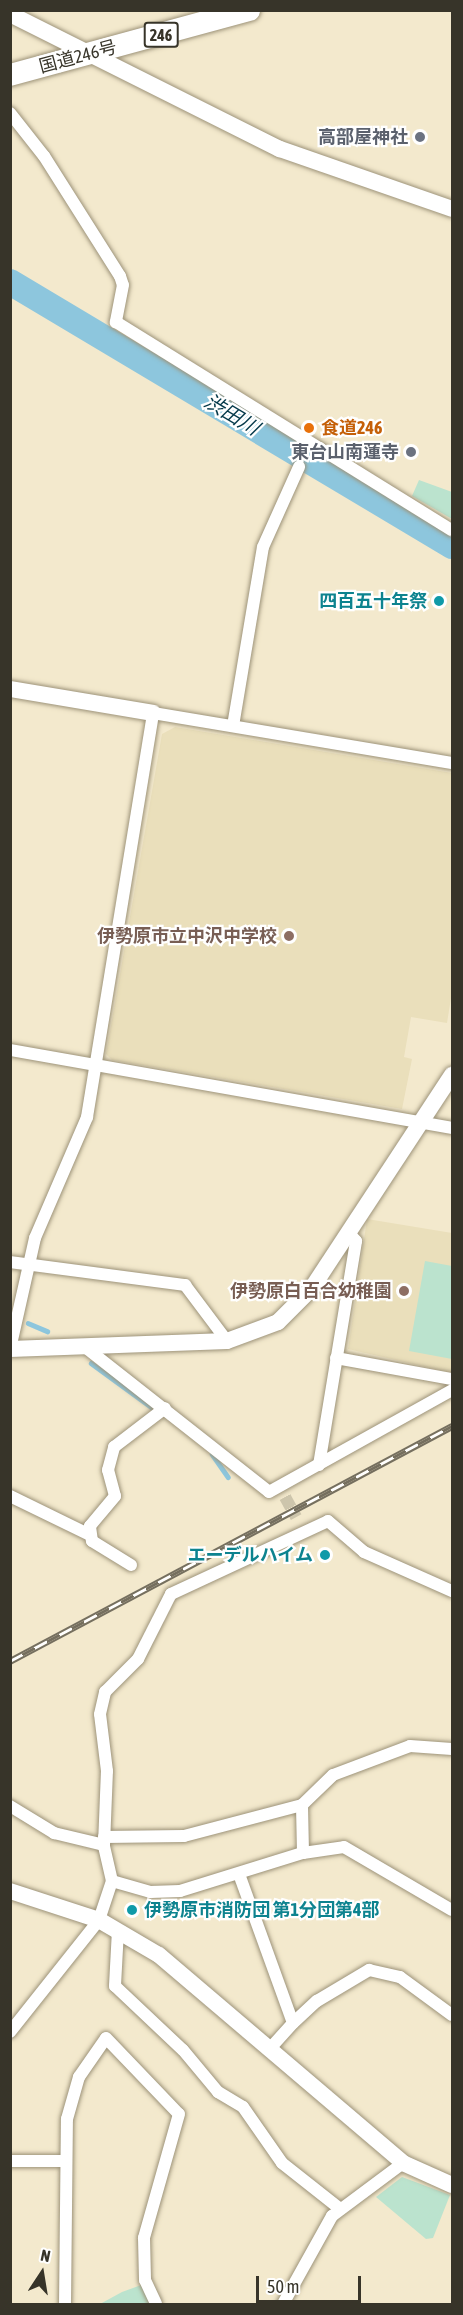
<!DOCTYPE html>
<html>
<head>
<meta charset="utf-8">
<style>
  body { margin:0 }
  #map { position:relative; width:463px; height:2315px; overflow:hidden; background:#f3e9cd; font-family:"Asap Condensed","Noto Sans JP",sans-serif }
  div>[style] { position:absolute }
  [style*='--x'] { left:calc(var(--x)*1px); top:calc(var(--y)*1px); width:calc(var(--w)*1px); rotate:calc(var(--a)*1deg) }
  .built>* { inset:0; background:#eadfbb }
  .green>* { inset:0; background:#bbe3ce }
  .stream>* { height:4.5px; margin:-2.25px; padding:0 2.25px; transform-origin:2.25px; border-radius:2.25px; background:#8dc6dd }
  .river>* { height:26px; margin:-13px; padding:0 13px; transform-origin:13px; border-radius:13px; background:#8dc6dd }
  .street-tunnel>* { height:12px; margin-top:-6px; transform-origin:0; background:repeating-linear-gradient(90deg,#cdc5ac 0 12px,transparent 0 18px) }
  .roads { filter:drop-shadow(0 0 2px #9d9379) drop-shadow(0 0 2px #9d9379) }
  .street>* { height:12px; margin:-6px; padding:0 6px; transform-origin:6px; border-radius:6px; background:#fff }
  .secondary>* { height:16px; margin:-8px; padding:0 8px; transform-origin:8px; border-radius:8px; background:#fff }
  .highway>* { height:22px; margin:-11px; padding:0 11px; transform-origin:11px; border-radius:11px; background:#fff }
  .rail>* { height:7px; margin-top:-3.5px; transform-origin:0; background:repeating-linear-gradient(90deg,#fff 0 14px,#756f5f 0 28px); box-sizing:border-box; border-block:2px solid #756f5f }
  .dots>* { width:16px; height:16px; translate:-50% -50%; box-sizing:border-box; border:3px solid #fff; border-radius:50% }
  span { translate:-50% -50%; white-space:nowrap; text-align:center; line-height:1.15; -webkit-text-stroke:4.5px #fff; paint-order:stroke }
  .shield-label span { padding:2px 4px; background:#fff; border:2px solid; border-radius:4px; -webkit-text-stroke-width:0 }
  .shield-label { font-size:16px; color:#373429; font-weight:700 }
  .street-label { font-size:18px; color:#373429 }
  .worship-label { font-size:18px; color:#5b616d; font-weight:700 }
  .right { translate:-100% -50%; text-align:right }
  .food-label { font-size:18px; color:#c56008; font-weight:700 }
  .left { translate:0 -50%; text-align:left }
  .culture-label { font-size:18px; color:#0d838f; font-weight:700 }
  .education-label { font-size:18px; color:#785e54; font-weight:700 }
  .water-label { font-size:20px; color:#04394a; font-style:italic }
  .frame { position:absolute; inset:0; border:12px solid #373429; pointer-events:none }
  .north { position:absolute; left:12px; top:2243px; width:60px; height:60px; -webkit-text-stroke:4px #fff; paint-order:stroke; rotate:12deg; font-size:16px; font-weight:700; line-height:24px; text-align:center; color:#373429 }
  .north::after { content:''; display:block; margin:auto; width:21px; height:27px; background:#373429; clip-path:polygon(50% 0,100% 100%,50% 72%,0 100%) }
  .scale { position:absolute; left:256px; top:2276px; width:105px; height:27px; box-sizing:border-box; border:3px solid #373429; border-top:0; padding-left:8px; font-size:18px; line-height:21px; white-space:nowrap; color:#373429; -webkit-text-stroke:4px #fff; paint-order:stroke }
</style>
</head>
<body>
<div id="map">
  <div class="built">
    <div style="clip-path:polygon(175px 727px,452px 773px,452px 992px,447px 1023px,411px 1017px,404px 1057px,412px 1059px,402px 1109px,112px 1060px,106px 1054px,162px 734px)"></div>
    <div style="clip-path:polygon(367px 1219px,452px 1233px,452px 1373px,348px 1349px)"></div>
  </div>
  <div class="green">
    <div style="clip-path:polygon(419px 480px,452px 492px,452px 519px,412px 496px)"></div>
    <div style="clip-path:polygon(425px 1261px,452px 1266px,452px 1359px,409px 1351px)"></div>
    <div style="clip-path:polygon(402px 2177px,450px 2195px,433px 2238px,426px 2239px,376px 2197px)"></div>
    <div style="clip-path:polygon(144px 2284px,152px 2304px,100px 2304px,122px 2292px)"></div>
  </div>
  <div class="stream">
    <div style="--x:28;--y:1323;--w:21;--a:23"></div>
    <div style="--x:91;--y:1363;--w:78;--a:36.1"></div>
    <div style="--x:212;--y:1454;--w:28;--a:55"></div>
  </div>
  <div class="river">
    <div style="--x:10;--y:282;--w:515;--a:30.85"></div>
  </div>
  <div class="street-tunnel">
    <div style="--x:285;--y:1497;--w:23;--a:61"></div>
  </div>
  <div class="roads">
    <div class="street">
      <div style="--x:10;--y:113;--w:55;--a:51.7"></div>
      <div style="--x:44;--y:156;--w:142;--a:57.7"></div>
      <div style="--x:120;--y:276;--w:9;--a:72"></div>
      <div style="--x:123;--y:285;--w:38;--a:101"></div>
      <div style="--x:116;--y:322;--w:395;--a:31.8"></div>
      <div style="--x:233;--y:726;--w:181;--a:-80.5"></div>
      <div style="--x:263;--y:547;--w:88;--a:-65.8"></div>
      <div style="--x:10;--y:1050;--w:449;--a:10"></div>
      <div style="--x:10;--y:1262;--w:177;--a:7.5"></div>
      <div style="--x:185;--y:1285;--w:70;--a:53.1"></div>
      <div style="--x:85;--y:1347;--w:234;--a:38.2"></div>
      <div style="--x:269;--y:1492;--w:210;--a:-29.1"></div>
      <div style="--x:10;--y:1349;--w:114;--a:-77.3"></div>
      <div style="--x:35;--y:1238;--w:132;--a:-66.7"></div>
      <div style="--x:87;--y:1117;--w:409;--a:-80.7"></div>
      <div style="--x:153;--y:713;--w:303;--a:9.5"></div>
      <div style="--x:336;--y:1358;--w:118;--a:10.3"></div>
      <div style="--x:319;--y:1465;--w:227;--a:-80.6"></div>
      <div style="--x:356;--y:1241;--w:12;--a:-132"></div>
      <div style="--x:10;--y:1496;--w:87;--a:26"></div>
      <div style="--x:131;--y:1565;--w:46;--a:-148.4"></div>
      <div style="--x:92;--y:1541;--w:15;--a:-98"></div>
      <div style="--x:90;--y:1526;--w:39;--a:-50"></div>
      <div style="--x:115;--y:1496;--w:27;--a:-105"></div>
      <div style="--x:108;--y:1470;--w:24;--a:-75"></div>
      <div style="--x:114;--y:1447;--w:64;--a:-37.4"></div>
      <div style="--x:10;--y:1806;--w:52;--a:31.5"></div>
      <div style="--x:54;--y:1833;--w:51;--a:13.5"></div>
      <div style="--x:104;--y:1837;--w:80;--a:-0.7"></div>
      <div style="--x:184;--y:1836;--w:122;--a:-14.7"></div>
      <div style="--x:303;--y:1853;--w:48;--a:-91.2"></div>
      <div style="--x:302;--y:1805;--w:43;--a:-44.1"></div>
      <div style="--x:333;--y:1775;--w:82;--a:-20.6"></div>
      <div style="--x:410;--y:1746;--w:42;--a:4.1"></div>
      <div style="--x:239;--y:1874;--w:158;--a:70.1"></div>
      <div style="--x:293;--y:2023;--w:31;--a:132"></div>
      <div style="--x:112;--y:1881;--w:37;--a:-103"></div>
      <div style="--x:104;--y:1845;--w:74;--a:-87.7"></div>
      <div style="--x:107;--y:1771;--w:57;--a:-97"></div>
      <div style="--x:100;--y:1714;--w:23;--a:-77"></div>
      <div style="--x:105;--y:1692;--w:47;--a:-45"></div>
      <div style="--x:138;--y:1659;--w:73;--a:-63.1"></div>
      <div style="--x:171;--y:1594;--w:173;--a:-24.9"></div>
      <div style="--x:328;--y:1521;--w:48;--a:40.7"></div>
      <div style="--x:364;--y:1552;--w:96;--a:23.9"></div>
      <div style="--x:118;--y:1930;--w:56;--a:93.1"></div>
      <div style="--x:115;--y:1986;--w:93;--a:43.3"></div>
      <div style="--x:183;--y:2050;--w:55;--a:50.2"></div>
      <div style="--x:218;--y:2092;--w:29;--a:31"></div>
      <div style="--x:243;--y:2107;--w:68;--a:55.1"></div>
      <div style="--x:282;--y:2163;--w:73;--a:38.3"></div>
      <div style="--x:293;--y:2023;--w:33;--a:-43"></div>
      <div style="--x:317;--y:2001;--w:61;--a:-30.8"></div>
      <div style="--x:369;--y:1970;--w:32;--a:13"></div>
      <div style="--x:400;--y:1977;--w:64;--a:36.2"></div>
      <div style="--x:10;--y:2032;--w:143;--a:-51.5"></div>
      <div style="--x:99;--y:1920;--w:41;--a:-71.6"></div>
      <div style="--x:112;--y:1881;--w:40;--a:16"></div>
      <div style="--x:150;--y:1892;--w:30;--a:-2"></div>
      <div style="--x:180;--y:1891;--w:129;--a:-17.2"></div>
      <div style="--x:303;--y:1853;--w:41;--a:-8.3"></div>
      <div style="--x:344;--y:1847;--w:125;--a:30.3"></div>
      <div style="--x:10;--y:2161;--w:55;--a:0"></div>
      <div style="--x:65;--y:2304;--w:185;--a:-89.4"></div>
      <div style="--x:67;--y:2119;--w:44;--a:-74.1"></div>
      <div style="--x:79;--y:2077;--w:47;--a:-55.3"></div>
      <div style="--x:106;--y:2038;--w:105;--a:46.2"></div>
      <div style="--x:179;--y:2114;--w:129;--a:105.8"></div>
      <div style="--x:144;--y:2238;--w:42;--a:88.6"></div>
      <div style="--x:145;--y:2280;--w:26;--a:65"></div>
      <div style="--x:283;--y:2304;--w:101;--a:-60.9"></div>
      <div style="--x:332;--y:2216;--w:89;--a:-36.7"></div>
    </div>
    <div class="secondary">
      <div style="--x:10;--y:14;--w:302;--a:26.6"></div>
      <div style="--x:280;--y:149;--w:182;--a:19.2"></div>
      <div style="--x:10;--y:689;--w:145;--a:9.5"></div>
      <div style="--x:10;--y:1349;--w:217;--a:-2.1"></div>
      <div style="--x:227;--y:1341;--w:54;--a:-20.4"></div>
      <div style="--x:278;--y:1322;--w:48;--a:-45"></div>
      <div style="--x:312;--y:1288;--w:255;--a:-56.7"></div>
      <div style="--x:10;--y:1891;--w:94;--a:18"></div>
      <div style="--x:99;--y:1920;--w:69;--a:30.3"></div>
      <div style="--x:159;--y:1955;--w:321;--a:40.4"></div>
      <div style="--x:403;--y:2163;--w:54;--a:24.2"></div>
    </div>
    <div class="highway">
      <div style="--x:10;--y:75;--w:248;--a:-15.2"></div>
    </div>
  </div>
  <div class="rail">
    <div style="--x:10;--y:1661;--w:501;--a:-28"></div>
  </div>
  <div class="dots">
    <div style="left:420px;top:137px;background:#6b7280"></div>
    <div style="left:309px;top:428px;background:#e8710a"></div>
    <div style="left:411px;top:452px;background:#6b7280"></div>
    <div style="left:439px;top:601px;background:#0f9aa8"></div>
    <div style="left:289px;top:936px;background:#8d6e63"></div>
    <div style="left:404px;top:1291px;background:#8d6e63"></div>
    <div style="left:325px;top:1555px;background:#0f9aa8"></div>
    <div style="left:132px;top:1910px;background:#0f9aa8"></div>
  </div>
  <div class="shield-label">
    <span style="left:161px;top:35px">246</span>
  </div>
  <div class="street-label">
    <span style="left:78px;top:57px;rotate:-15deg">国道246号</span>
  </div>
  <div class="worship-label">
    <span class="right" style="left:408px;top:137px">高部屋神社</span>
    <span class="right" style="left:399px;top:452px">東台山南蓮寺</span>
  </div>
  <div class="food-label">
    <span class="left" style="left:321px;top:428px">食道246</span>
  </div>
  <div class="culture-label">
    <span class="right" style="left:427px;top:601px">四百五十年祭</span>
    <span class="right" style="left:313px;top:1555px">エーデルハイム</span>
    <span class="left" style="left:144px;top:1910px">伊勢原市消防団 第1分団第4部</span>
  </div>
  <div class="education-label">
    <span class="right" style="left:277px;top:936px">伊勢原市立中沢中学校</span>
    <span class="right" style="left:392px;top:1291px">伊勢原白百合幼稚園</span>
  </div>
  <div class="water-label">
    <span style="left:232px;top:414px;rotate:31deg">渋田川</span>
  </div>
  <div class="frame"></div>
  <div class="north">N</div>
  <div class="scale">50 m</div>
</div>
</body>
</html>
